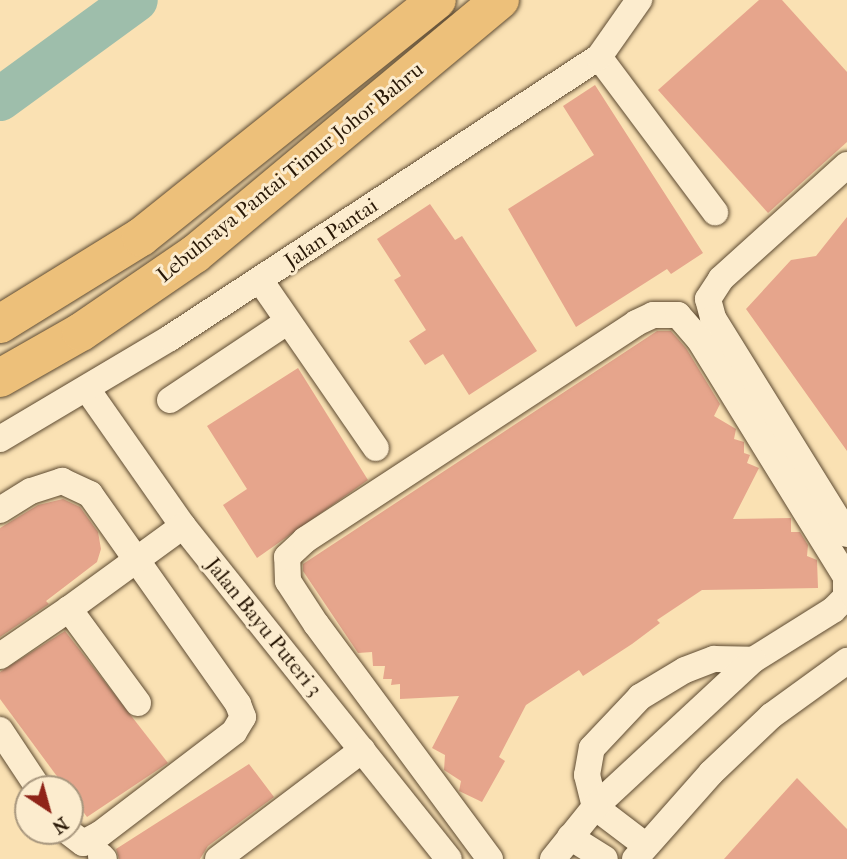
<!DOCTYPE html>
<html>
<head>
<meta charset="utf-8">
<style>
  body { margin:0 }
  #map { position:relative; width:847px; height:859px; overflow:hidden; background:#fae1b3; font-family:"IM FELL French Canon",serif }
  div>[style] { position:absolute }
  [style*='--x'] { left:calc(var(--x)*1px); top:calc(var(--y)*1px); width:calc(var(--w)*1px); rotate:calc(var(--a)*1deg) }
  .river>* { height:44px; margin:-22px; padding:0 22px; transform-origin:22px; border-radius:22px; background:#9ebeab }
  .building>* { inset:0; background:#e6a58c }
  .roads { filter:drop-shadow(0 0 2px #5d4a31) drop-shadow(0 0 2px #5d4a31) }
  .minor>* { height:26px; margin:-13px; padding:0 13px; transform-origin:13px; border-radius:13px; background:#fcecce }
  .highway>* { height:38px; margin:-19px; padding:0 19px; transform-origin:19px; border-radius:19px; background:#edc07a }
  span { translate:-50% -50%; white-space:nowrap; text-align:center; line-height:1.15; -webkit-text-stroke:6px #fcecce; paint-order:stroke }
  .street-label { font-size:21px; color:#291806 }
  .north { position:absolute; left:14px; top:775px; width:70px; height:70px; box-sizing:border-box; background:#fcecce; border:2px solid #a8977e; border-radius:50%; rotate:144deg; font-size:19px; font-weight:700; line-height:28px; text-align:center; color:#291806 }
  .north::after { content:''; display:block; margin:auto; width:24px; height:32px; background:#8f2418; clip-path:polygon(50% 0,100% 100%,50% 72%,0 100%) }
</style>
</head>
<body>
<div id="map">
  <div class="river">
    <div style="--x:0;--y:99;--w:168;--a:-36.1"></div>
  </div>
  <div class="building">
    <div style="clip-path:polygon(759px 0,782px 0,847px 72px,847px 142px,768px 213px,658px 90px)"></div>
    <div style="clip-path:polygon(595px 85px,703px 253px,671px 274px,667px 269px,576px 327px,508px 209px,594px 155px,563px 106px)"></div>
    <div style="clip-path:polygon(430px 204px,455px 240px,462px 236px,537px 351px,469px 395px,443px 354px,425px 365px,409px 341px,426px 330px,394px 280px,401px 276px,377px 239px)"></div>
    <div style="clip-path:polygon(847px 217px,847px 451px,746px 309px,791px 260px,816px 256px)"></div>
    <div style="clip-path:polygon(657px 331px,671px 331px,686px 348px,720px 404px,714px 416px,736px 429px,734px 439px,744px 442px,744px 453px,750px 455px,747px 463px,759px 468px,733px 519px,791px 518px,791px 532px,800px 532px,808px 545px,807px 556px,817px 560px,818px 588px,702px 590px,657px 620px,660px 623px,632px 644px,583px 676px,579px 670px,526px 705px,499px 757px,505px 761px,482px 802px,459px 791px,461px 781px,444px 770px,445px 755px,432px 748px,459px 696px,400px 699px,400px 684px,391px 685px,392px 679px,383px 679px,385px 666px,373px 666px,372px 652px,358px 653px,303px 571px,303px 564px)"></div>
    <div style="clip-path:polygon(298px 368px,368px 480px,257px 558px,223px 505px,247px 489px,207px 426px)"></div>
    <div style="clip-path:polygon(63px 499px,80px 507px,98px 532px,101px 549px,97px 562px,46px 601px,49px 604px,0 637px,0 528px,38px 505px)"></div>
    <div style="clip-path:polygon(65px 631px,168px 763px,87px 817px,0 699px,0 672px)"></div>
    <div style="clip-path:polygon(249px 764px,274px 797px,208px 846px,200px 859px,119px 859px,116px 849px)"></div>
    <div style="clip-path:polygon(797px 778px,847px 829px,847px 859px,724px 859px)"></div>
  </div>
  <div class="roads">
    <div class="minor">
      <div style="--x:599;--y:57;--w:194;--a:53.2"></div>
      <div style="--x:847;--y:165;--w:170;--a:137.9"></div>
      <div style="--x:721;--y:279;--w:24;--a:123"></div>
      <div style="--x:708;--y:299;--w:20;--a:75"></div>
      <div style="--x:713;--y:318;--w:254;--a:58.2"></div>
      <div style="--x:260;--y:280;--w:204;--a:55.4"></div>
      <div style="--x:87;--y:389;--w:167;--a:55"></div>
      <div style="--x:183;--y:526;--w:426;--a:51.4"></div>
      <div style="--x:170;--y:400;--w:141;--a:-33.7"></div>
      <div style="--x:0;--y:439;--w:198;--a:-30.7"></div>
      <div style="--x:170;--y:338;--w:513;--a:-33.23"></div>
      <div style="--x:599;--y:57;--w:70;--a:-54.9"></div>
      <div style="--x:0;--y:510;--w:36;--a:-32"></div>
      <div style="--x:31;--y:491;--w:33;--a:-18"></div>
      <div style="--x:62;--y:481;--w:31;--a:25"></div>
      <div style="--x:90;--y:494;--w:257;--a:54.8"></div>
      <div style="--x:238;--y:704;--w:14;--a:69"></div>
      <div style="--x:243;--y:717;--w:17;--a:121"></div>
      <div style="--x:234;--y:732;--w:168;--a:142.7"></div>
      <div style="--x:100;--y:834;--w:19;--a:152"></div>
      <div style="--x:83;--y:843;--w:20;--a:-143"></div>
      <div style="--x:0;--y:656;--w:83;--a:-34.3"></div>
      <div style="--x:138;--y:703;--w:117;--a:-126.3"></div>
      <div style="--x:69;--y:609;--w:141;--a:-36.1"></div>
      <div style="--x:0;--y:730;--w:71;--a:56.5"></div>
      <div style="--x:570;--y:837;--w:41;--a:32.2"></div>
      <div style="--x:645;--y:845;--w:63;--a:-142.8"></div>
      <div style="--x:595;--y:807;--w:33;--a:-104"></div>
      <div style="--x:587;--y:775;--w:27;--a:-80"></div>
      <div style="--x:592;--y:748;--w:70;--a:-46.7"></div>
      <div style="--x:640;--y:697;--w:52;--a:-31"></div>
      <div style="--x:685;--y:670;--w:31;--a:-21"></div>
      <div style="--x:714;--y:659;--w:39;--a:1"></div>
      <div style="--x:101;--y:856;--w:4;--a:45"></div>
      <div style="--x:218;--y:859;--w:181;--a:-37.1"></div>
      <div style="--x:490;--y:859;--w:292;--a:-126.5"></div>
      <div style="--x:316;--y:624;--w:51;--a:-123.1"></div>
      <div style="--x:288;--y:581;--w:24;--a:-92"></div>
      <div style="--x:287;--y:557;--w:25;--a:-43"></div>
      <div style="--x:305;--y:540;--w:396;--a:-33.2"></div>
      <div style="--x:636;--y:323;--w:19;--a:-25"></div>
      <div style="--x:653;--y:315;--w:25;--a:0"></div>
      <div style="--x:678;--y:315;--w:32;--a:49"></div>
      <div style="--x:699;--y:339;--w:280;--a:58.3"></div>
      <div style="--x:846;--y:577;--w:20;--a:90"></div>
      <div style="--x:846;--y:597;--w:18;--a:135"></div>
      <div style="--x:833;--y:610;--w:94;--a:148"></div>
      <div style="--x:753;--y:660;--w:216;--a:137.1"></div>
      <div style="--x:595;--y:807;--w:67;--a:128.9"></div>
      <div style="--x:635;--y:859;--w:115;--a:-48.5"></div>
      <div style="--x:711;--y:773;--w:83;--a:-43.5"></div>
      <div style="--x:771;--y:716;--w:94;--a:-35.9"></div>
    </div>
    <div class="highway">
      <div style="--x:0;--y:324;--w:166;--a:-31.7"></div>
      <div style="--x:141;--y:237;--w:379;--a:-38.7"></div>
      <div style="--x:0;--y:378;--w:93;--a:-29.6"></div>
      <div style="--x:81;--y:332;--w:138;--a:-34.4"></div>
      <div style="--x:195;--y:254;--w:397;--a:-39.8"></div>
    </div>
  </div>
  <div class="street-label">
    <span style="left:290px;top:172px;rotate:-39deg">Lebuhraya Pantai Timur Johor Bahru</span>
    <span style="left:331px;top:233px;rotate:-34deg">Jalan Pantai</span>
    <span style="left:264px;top:627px;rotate:51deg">Jalan Bayu Puteri 3</span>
  </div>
  <div class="north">N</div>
</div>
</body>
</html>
